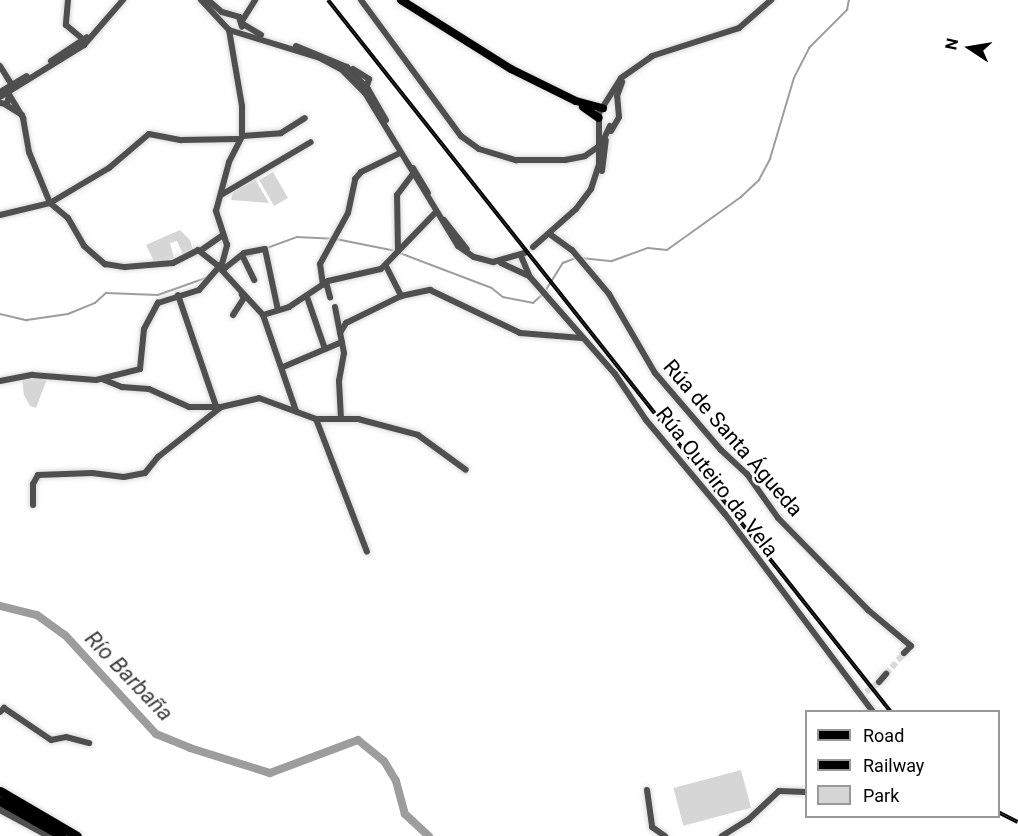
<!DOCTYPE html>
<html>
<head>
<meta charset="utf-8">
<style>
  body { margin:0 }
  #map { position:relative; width:1018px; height:836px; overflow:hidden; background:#fff; font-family:Roboto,sans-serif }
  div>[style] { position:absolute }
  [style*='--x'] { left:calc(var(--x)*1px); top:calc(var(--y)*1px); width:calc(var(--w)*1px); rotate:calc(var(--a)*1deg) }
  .green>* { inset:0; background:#d6d6d6; transform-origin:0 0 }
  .stream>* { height:1.5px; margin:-0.75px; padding:0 0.75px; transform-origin:0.75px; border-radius:0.75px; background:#9d9d9d }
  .river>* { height:8px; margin:-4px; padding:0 4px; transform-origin:4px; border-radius:4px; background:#9d9d9d }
  .minor-tunnel>* { height:6px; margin-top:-3px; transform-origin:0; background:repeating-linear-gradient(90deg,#d9d9d9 0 6px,transparent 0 9px) }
  .roads { filter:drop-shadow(0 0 2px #dbdbdb) drop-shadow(0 0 2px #dbdbdb) }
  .minor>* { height:6px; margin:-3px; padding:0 3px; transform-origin:3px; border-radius:3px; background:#4f4f4f }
  .major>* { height:8px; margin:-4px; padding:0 4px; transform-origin:4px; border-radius:4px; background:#000 }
  .highway>* { height:9px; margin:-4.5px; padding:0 4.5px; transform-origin:4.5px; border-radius:4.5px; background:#000 }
  .rail>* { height:4px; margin-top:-2px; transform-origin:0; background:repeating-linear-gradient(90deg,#fff 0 4.5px,#000 0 9px); box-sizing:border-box; border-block:2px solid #000 }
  span { translate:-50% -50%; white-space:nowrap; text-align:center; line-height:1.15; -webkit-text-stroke:5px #fff; paint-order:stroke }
  .street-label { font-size:21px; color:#000 }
  .water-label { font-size:22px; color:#3e3e3e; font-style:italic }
  .legend { position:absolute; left:805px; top:710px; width:195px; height:108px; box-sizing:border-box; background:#fff; border:2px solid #999; margin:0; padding:8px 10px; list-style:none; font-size:18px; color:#000 }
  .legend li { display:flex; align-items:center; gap:12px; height:30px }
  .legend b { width:30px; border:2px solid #999 }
  .north { position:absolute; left:940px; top:18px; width:60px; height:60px; -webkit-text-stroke:4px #fff; paint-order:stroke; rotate:282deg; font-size:16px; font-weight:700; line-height:24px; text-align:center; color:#000 }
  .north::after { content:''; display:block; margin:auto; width:21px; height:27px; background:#000; clip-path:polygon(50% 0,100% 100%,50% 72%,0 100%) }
</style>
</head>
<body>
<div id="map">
  <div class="green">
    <div style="left:273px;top:172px;width:30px;height:16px;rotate:60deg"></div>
    <div style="clip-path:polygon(255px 179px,269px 203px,231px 200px,233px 192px)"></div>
    <div style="clip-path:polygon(180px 230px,190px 240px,193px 250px,183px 254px,177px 241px,170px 243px,174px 258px,155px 263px,146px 245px)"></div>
    <div style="clip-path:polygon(22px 379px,47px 379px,36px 408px,30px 406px,24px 395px)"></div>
    <div style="left:741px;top:770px;width:39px;height:70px;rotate:75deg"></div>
  </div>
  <div class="stream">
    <div style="--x:336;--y:239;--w:61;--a:11.3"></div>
    <div style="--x:267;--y:248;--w:32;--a:-20"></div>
    <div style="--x:297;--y:237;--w:35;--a:3"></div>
    <div style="--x:400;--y:253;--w:98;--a:20.8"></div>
    <div style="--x:492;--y:288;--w:14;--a:39"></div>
    <div style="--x:503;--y:297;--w:31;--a:11"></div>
    <div style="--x:533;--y:303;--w:13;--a:-42"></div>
    <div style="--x:245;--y:258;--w:10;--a:-24"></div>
    <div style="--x:581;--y:258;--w:31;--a:6"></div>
    <div style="--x:612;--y:261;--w:38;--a:-20"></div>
    <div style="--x:648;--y:248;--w:19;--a:6"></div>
    <div style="--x:667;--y:250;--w:91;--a:-35.6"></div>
    <div style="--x:741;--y:197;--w:25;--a:-43"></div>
    <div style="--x:759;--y:180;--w:24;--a:-62"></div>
    <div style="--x:770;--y:159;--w:84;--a:-73.5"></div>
    <div style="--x:794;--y:78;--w:34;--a:-63"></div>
    <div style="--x:809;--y:48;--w:54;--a:-45"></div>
    <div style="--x:847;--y:10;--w:10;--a:-79"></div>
    <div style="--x:546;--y:290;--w:32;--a:-58"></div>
    <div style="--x:563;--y:263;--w:14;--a:-21"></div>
    <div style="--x:0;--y:314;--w:28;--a:13"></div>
    <div style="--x:27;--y:320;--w:41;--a:-8.3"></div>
    <div style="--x:68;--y:314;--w:29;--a:-22"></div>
    <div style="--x:95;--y:303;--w:15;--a:-42"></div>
    <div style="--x:106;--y:293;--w:52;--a:2.2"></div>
    <div style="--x:158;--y:295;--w:51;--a:-19.5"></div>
  </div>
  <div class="river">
    <div style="--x:0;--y:606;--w:38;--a:14"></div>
    <div style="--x:37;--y:615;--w:34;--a:36"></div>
    <div style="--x:65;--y:635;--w:134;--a:47.4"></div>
    <div style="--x:156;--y:734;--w:37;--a:22"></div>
    <div style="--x:190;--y:748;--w:84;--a:17.4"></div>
    <div style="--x:270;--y:773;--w:94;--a:-20.6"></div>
    <div style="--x:358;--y:740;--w:33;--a:39"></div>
    <div style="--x:384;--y:761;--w:23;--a:59"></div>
    <div style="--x:396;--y:781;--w:34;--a:75"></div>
    <div style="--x:405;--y:814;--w:33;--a:43"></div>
  </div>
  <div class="minor-tunnel">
    <div style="--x:886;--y:674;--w:28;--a:-49"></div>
    <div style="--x:866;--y:692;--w:16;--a:-38"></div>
  </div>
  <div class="roads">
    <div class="minor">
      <div style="--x:68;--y:0;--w:25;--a:95"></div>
      <div style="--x:66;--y:25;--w:23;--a:40"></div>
      <div style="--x:208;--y:0;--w:18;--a:41"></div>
      <div style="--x:222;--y:12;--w:18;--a:16"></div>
      <div style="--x:239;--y:17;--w:10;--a:73"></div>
      <div style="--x:361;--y:0;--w:169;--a:53.7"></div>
      <div style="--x:461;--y:136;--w:22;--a:36"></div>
      <div style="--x:479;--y:149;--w:39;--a:17"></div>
      <div style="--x:516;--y:160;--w:49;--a:0"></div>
      <div style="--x:565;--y:160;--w:20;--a:-11"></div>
      <div style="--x:585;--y:156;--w:19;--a:-35"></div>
      <div style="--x:601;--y:145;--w:21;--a:-65"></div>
      <div style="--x:242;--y:21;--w:25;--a:-58"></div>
      <div style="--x:243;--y:24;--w:21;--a:31"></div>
      <div style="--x:229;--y:30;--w:95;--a:17.1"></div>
      <div style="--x:320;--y:58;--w:24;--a:28"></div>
      <div style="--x:341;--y:69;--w:34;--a:45"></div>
      <div style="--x:365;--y:93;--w:179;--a:58.7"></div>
      <div style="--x:458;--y:246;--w:19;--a:35"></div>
      <div style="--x:474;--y:257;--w:20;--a:15"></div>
      <div style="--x:493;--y:262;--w:33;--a:-16"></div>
      <div style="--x:296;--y:46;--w:55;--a:22.4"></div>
      <div style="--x:347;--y:67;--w:30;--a:46"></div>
      <div style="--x:368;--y:89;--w:36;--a:60"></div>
      <div style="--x:51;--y:61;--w:43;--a:-33.7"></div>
      <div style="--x:0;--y:66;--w:22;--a:58"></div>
      <div style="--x:353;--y:69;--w:19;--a:32"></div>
      <div style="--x:369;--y:79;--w:10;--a:107"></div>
      <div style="--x:0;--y:92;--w:31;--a:-31"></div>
      <div style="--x:10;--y:96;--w:26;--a:59"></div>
      <div style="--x:23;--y:118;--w:35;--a:80"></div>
      <div style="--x:29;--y:152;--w:55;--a:67.6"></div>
      <div style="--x:0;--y:97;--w:99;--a:-31.8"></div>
      <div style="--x:84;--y:45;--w:60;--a:-49.1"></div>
      <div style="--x:0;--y:103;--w:7;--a:8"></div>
      <div style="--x:7;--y:104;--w:9;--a:-77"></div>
      <div style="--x:6;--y:105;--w:19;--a:32"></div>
      <div style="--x:611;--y:131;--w:16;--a:-60"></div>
      <div style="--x:619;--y:117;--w:21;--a:-95"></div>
      <div style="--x:617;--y:96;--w:15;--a:-70"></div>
      <div style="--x:242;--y:136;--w:39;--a:-4"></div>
      <div style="--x:281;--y:133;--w:28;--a:-32"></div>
      <div style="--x:413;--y:168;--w:29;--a:59"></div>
      <div style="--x:602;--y:171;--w:31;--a:-83"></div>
      <div style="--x:221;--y:195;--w:104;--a:-30.5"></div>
      <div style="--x:50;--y:203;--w:23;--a:40"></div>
      <div style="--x:68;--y:218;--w:32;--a:60"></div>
      <div style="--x:84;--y:246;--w:28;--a:41"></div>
      <div style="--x:105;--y:264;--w:20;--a:9"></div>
      <div style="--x:125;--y:267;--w:48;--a:-4.8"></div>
      <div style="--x:173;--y:263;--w:28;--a:-27"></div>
      <div style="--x:198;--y:250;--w:24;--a:38"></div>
      <div style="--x:217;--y:265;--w:68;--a:47.4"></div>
      <div style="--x:263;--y:315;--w:102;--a:71"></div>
      <div style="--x:0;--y:215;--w:51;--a:-13.5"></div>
      <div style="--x:50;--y:203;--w:69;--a:-30.7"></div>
      <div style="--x:109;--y:168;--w:52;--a:-40.4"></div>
      <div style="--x:149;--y:134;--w:33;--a:11"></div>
      <div style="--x:181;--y:140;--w:57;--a:-1"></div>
      <div style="--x:444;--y:220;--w:37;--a:52"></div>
      <div style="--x:551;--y:235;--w:26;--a:36"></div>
      <div style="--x:572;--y:250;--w:57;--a:49.9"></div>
      <div style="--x:609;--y:294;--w:91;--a:59.8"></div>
      <div style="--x:655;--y:373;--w:101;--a:49.4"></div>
      <div style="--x:721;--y:450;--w:35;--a:43"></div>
      <div style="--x:747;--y:474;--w:54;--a:54.8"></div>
      <div style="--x:778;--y:518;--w:129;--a:45.6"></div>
      <div style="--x:868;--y:610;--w:56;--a:39.9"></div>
      <div style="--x:911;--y:646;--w:10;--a:135"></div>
      <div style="--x:533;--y:247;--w:57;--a:-41.5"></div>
      <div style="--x:576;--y:209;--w:25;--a:-53"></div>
      <div style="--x:591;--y:189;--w:25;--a:-72"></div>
      <div style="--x:599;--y:165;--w:52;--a:-90"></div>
      <div style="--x:599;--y:113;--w:41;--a:-57.8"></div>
      <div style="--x:621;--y:78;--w:38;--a:-35"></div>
      <div style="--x:652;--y:56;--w:91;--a:-17.8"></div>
      <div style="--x:739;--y:28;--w:43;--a:-41.2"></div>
      <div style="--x:200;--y:251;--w:28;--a:-35"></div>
      <div style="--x:398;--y:251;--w:56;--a:-91"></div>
      <div style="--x:397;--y:195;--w:25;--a:-53"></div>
      <div style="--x:242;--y:255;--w:28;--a:64"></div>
      <div style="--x:521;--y:256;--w:23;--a:67"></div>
      <div style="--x:530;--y:277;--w:129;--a:48.8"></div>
      <div style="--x:615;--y:374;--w:55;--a:56"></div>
      <div style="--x:646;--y:420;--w:123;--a:50"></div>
      <div style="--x:725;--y:514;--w:247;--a:53.2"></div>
      <div style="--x:501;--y:263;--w:29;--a:25"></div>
      <div style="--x:386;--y:266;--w:34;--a:63"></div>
      <div style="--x:221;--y:267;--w:4;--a:14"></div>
      <div style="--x:225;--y:268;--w:24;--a:-38"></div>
      <div style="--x:244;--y:253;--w:21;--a:-11"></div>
      <div style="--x:265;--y:249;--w:62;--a:78"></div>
      <div style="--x:326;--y:282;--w:16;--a:75"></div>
      <div style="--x:323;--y:285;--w:21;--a:-98"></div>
      <div style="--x:320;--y:264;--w:58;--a:-61.2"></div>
      <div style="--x:348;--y:213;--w:35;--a:-78"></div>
      <div style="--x:355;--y:179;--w:9;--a:-49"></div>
      <div style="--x:361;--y:172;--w:43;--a:-26"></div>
      <div style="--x:178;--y:295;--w:117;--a:71.1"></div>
      <div style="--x:307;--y:297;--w:55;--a:70.9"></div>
      <div style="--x:335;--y:307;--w:26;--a:79"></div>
      <div style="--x:233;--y:315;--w:20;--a:-57"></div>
      <div style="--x:244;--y:298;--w:4;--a:-124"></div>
      <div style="--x:263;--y:315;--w:27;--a:-17"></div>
      <div style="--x:289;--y:307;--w:47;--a:-33.7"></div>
      <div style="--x:328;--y:281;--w:54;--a:-12.8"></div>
      <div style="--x:381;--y:269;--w:79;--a:-46"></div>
      <div style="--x:283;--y:367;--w:64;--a:-23"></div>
      <div style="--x:102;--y:379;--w:22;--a:22"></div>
      <div style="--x:122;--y:387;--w:27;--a:4"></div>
      <div style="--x:149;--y:389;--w:44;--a:24.2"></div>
      <div style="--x:189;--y:407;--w:32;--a:0"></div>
      <div style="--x:221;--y:407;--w:39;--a:-13"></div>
      <div style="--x:259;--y:398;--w:61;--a:20.2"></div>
      <div style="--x:316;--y:419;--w:42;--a:0"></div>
      <div style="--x:358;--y:419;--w:62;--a:14.9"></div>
      <div style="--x:418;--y:435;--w:59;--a:36.1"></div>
      <div style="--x:0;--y:381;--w:33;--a:-11"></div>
      <div style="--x:32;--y:375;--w:64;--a:4.5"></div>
      <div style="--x:96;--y:380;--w:45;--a:-14"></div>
      <div style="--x:140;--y:369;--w:40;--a:-84.3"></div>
      <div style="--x:144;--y:329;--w:30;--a:-62"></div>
      <div style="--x:158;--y:303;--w:43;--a:-17.6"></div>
      <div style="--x:199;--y:290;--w:35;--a:-49"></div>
      <div style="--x:222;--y:264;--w:20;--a:-75"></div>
      <div style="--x:227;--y:245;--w:36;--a:-108"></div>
      <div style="--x:216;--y:211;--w:51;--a:-75.1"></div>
      <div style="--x:229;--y:162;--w:29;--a:-63"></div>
      <div style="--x:242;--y:136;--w:30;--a:-90"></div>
      <div style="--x:242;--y:106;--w:77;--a:-99.7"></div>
      <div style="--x:229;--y:30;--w:41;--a:-133"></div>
      <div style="--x:316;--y:419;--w:142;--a:69"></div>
      <div style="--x:341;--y:419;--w:38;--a:-93"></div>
      <div style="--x:339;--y:381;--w:28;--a:-80"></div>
      <div style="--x:344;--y:353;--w:20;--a:-101"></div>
      <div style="--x:340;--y:333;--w:12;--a:-59"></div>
      <div style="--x:346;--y:323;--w:61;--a:-26.1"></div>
      <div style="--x:401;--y:296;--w:30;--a:-12"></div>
      <div style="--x:430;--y:290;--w:100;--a:25.5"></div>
      <div style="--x:520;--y:333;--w:62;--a:4.6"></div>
      <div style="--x:33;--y:505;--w:21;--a:-90"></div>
      <div style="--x:33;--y:484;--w:10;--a:-61"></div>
      <div style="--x:38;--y:475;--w:54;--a:-2.1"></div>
      <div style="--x:92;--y:473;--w:32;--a:7"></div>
      <div style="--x:124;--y:477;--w:21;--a:-11"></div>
      <div style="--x:145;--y:473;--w:21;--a:-51"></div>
      <div style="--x:158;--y:457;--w:80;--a:-38.4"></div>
      <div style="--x:879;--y:682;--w:11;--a:-49"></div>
      <div style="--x:0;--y:712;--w:6;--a:-45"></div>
      <div style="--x:4;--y:708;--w:57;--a:34.2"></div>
      <div style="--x:51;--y:740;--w:15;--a:-11"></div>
      <div style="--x:66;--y:737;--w:24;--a:15"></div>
      <div style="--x:647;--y:790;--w:37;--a:82"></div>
      <div style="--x:652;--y:827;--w:16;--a:35"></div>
      <div style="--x:0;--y:810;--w:55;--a:28.4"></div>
      <div style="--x:722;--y:836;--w:31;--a:-32"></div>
      <div style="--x:748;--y:820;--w:42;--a:-43.1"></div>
      <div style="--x:779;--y:791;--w:27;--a:2"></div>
    </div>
    <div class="major">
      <div style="--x:401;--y:0;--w:130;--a:32.1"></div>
      <div style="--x:511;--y:69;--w:72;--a:26.2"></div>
      <div style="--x:576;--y:101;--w:28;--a:15"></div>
      <div style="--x:583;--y:107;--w:19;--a:35"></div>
    </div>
    <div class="highway">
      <div style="--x:0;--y:791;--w:89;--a:30.3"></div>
      <div style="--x:0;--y:801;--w:71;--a:29.4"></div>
    </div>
  </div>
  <div class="rail">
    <div style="--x:328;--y:0;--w:908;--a:51.67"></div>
    <div style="--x:998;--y:812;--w:22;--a:27"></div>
  </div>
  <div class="street-label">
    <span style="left:733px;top:438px;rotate:49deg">Rúa de Santa Águeda</span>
    <span style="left:717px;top:482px;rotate:52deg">Rúa Outeiro da Vela</span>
  </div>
  <div class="water-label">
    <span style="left:129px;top:676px;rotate:46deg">Río Barbaña</span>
  </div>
  <ul class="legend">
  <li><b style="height:8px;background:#000"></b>Road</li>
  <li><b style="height:8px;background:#000"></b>Railway</li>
  <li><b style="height:16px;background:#d6d6d6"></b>Park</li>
  </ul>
  <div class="north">N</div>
</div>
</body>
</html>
